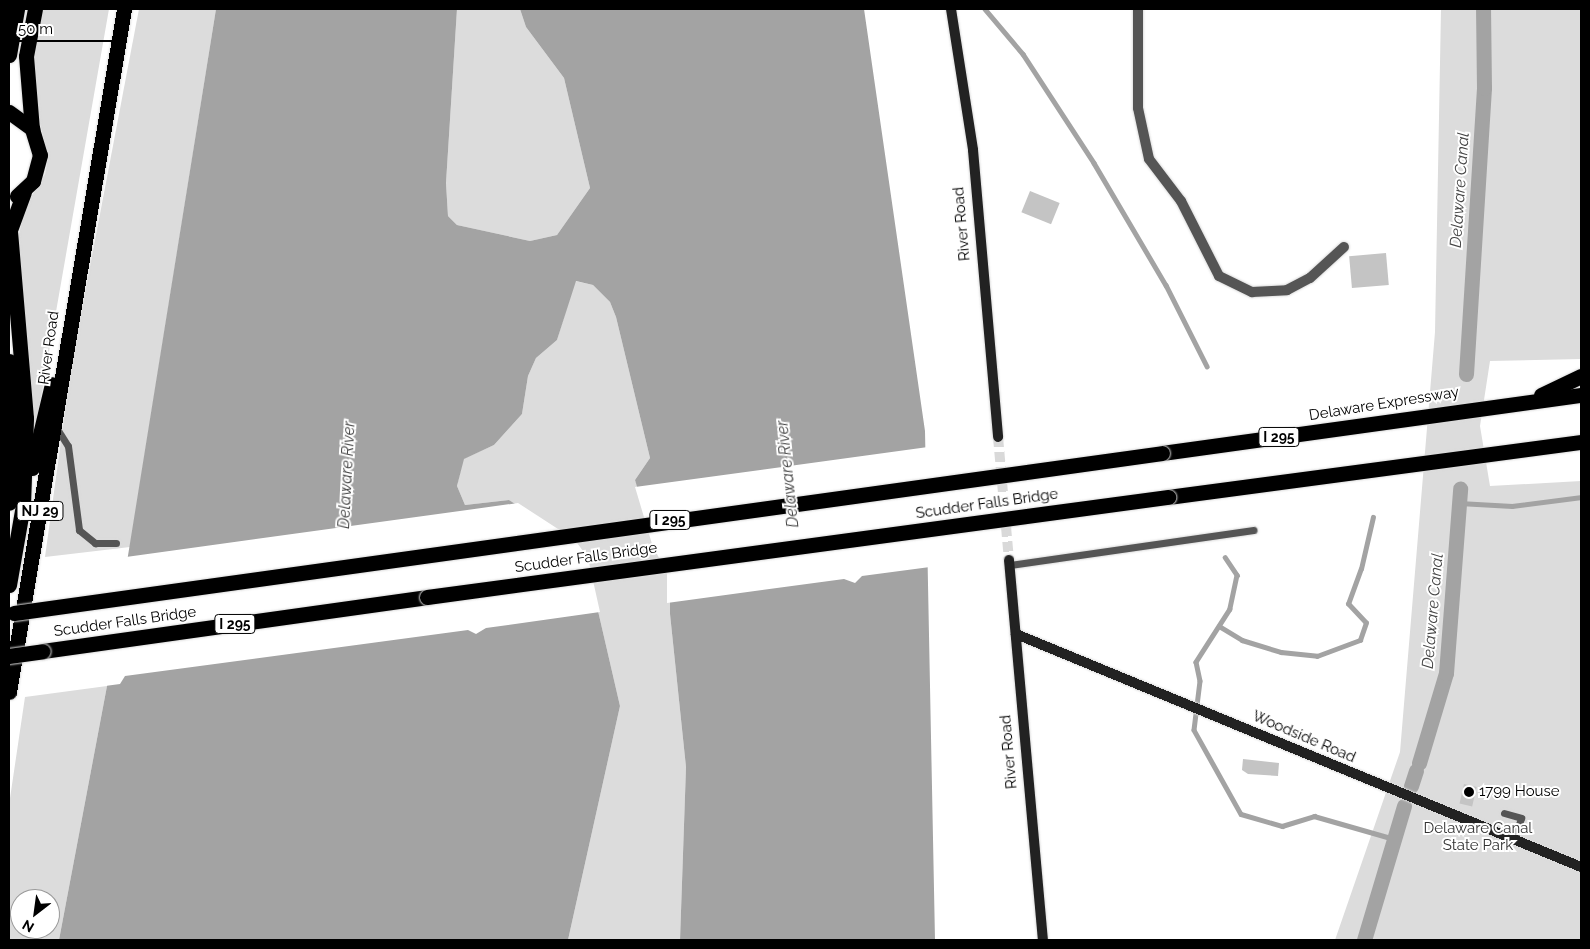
<!DOCTYPE html>
<html>
<head>
<meta charset="utf-8">
<style>
  body { margin:0 }
  #map { position:relative; width:1590px; height:949px; overflow:hidden; background:#fff; font-family:Raleway,sans-serif }
  div>[style] { position:absolute }
  [style*='--x'] { left:calc(var(--x)*1px); top:calc(var(--y)*1px); width:calc(var(--w)*1px); rotate:calc(var(--a)*1deg) }
  .green>* { inset:0; background:#dcdcdc }
  .water>* { inset:0; background:#a3a3a3 }
  .pier>* { inset:0; background:#fff }
  .stream>* { height:4.5px; margin:-2.25px; padding:0 2.25px; transform-origin:2.25px; border-radius:2.25px; background:#a3a3a3 }
  .canal>* { height:15px; margin:-7.5px; padding:0 7.5px; transform-origin:7.5px; border-radius:7.5px; background:#a3a3a3 }
  .building>* { inset:0; background:#c4c4c4; transform-origin:0 0 }
  .secondary-tunnel>* { height:10px; margin-top:-5px; transform-origin:0; background:repeating-linear-gradient(90deg,#d9d9d9 0 10px,transparent 0 15px) }
  .roads { filter:drop-shadow(0 0 1px #dbdbdb) drop-shadow(0 0 1px #dbdbdb) }
  .lane>* { height:7px; margin:-3.5px; padding:0 3.5px; transform-origin:3.5px; border-radius:3.5px; background:#555 }
  .street>* { height:10px; margin:-5px; padding:0 5px; transform-origin:5px; border-radius:5px; background:#555 }
  .secondary>* { height:10px; margin:-5px; padding:0 5px; transform-origin:5px; border-radius:5px; background:#222 }
  .highway>* { height:15px; margin:-7.5px; padding:0 7.5px; transform-origin:7.5px; border-radius:7.5px; background:#000 }
  .bridges { filter:drop-shadow(0 0 1px #dbdbdb) drop-shadow(0 0 1px #dbdbdb) }
  .highway-bridge>* { height:15px; margin:-7.5px; padding:0 7.5px; transform-origin:7.5px; border-radius:7.5px; background:#000 }
  .dots>* { width:14px; height:14px; translate:-50% -50%; box-sizing:border-box; border:2px solid #fff; border-radius:50% }
  span { translate:-50% -50%; white-space:nowrap; text-align:center; line-height:1.15; -webkit-text-stroke:4px #fff; paint-order:stroke }
  .shield-label span { padding:1px 4px; background:#fff; border:1px solid; border-radius:4px; -webkit-text-stroke-width:0 }
  .shield-label { font-size:14px; color:#000; font-weight:700 }
  .street-label { font-size:15px; color:#000 }
  .poi-label { font-size:15px; color:#000 }
  .left { translate:0 -50%; text-align:left }
  .park-label { font-size:15px; color:#333 }
  .water-label { font-size:16px; color:#444; font-style:italic }
  .frame { position:absolute; inset:0; border:10px solid #000; pointer-events:none }
  .north { position:absolute; left:10px; top:889px; width:50px; height:50px; box-sizing:border-box; background:#fff; border:1px solid #999; border-radius:50%; rotate:210deg; font-size:14px; font-weight:700; line-height:20px; text-align:center; color:#000 }
  .north::after { content:''; display:block; margin:auto; width:18px; height:22px; background:#000; clip-path:polygon(50% 0,100% 100%,50% 72%,0 100%) }
  .scale { position:absolute; left:10px; top:20px; width:111px; height:22px; box-sizing:border-box; border:2px solid #000; border-top:0; padding-left:6px; font-size:15px; line-height:18px; white-space:nowrap; color:#000; -webkit-text-stroke:4px #fff; paint-order:stroke }
</style>
</head>
<body>
<div id="map">
  <div class="green">
    <div style="clip-path:polygon(42px 9px,109px 9px,36px 426px,32px 425px,17px 243px,25px 207px,45px 174px,48px 157px,35px 103px,33px 51px)"></div>
    <div style="clip-path:polygon(139px 9px,216px 9px,130px 547px,45px 557px,72px 361px)"></div>
    <div style="clip-path:polygon(457px 9px,520px 9px,526px 27px,564px 78px,590px 188px,557px 235px,530px 241px,457px 225px,448px 216px,446px 183px)"></div>
    <div style="clip-path:polygon(1441px 9px,1581px 9px,1581px 359px,1490px 361px,1480px 426px,1490px 486px,1581px 481px,1581px 940px,1335px 940px,1400px 752px,1435px 332px)"></div>
    <div style="clip-path:polygon(575px 281px,593px 285px,610px 302px,616px 317px,650px 458px,635px 480px,670px 573px,670px 614px,686px 767px,680px 940px,568px 940px,620px 706px,586px 559px,509px 500px,465px 505px,457px 486px,463px 459px,494px 445px,522px 414px,528px 376px,536px 358px,557px 340px)"></div>
    <div style="clip-path:polygon(evenodd,107px 686px,59px 940px,9px 940px,9px 805px,25px 697px,107px 686px,20px 899px,50px 899px,50px 929px,20px 929px,20px 899px)"></div>
  </div>
  <div class="water">
    <div style="clip-path:polygon(216px 9px,457px 9px,446px 183px,448px 216px,457px 225px,530px 241px,557px 235px,590px 188px,564px 78px,526px 27px,520px 9px,864px 9px,925px 431px,935px 940px,680px 940px,686px 767px,670px 614px,670px 573px,654px 544px,635px 480px,650px 458px,616px 317px,610px 302px,593px 285px,576px 281px,557px 340px,536px 358px,528px 376px,522px 414px,494px 445px,464px 459px,457px 486px,465px 505px,509px 500px,573px 542px,586px 559px,620px 706px,568px 940px,59px 940px,107px 686px)"></div>
  </div>
  <div class="pier">
    <div style="clip-path:polygon(928px 447px,930px 567px,862px 576px,855px 583px,844px 579px,667px 603px,667px 574px,652px 544px,635px 487px)"></div>
    <div style="clip-path:polygon(518px 503px,575px 540px,588px 558px,600px 612px,486px 628px,476px 634px,468px 630px,125px 676px,120px 684px,105px 686px,126px 557px)"></div>
  </div>
  <div class="stream">
    <div style="--x:985;--y:9;--w:59;--a:49.8"></div>
    <div style="--x:1023;--y:54;--w:130;--a:56.9"></div>
    <div style="--x:1094;--y:163;--w:142;--a:59.5"></div>
    <div style="--x:1166;--y:285;--w:91;--a:63.2"></div>
    <div style="--x:1459;--y:503;--w:53;--a:3.2"></div>
    <div style="--x:1512;--y:506;--w:70;--a:-7.4"></div>
    <div style="--x:1225;--y:557;--w:22;--a:56"></div>
    <div style="--x:1237;--y:575;--w:35;--a:102"></div>
    <div style="--x:1230;--y:609;--w:63;--a:122.7"></div>
    <div style="--x:1196;--y:662;--w:19;--a:78"></div>
    <div style="--x:1200;--y:681;--w:49;--a:97"></div>
    <div style="--x:1194;--y:730;--w:96;--a:60.8"></div>
    <div style="--x:1241;--y:814;--w:43;--a:16.3"></div>
    <div style="--x:1282;--y:826;--w:34;--a:-17"></div>
    <div style="--x:1314;--y:816;--w:83;--a:16"></div>
    <div style="--x:1219;--y:626;--w:27;--a:31"></div>
    <div style="--x:1242;--y:640;--w:41;--a:17.1"></div>
    <div style="--x:1281;--y:652;--w:36;--a:6"></div>
    <div style="--x:1317;--y:656;--w:46;--a:-20.4"></div>
    <div style="--x:1360;--y:640;--w:18;--a:-71"></div>
    <div style="--x:1366;--y:623;--w:26;--a:-133"></div>
    <div style="--x:1348;--y:604;--w:37;--a:-70"></div>
    <div style="--x:1361;--y:569;--w:53;--a:-77"></div>
  </div>
  <div class="canal">
    <div style="--x:1466;--y:374;--w:287;--a:-86.4"></div>
    <div style="--x:1484;--y:88;--w:79;--a:-90.7"></div>
    <div style="--x:1419;--y:763;--w:94;--a:-73.3"></div>
    <div style="--x:1446;--y:673;--w:185;--a:-85.6"></div>
    <div style="--x:1411;--y:786;--w:16;--a:-72"></div>
    <div style="--x:1364;--y:940;--w:140;--a:-73.4"></div>
  </div>
  <div class="building">
    <div style="left:1030px;top:191px;width:32px;height:23px;rotate:22deg"></div>
    <div style="left:1386px;top:253px;width:32px;height:37px;rotate:85deg"></div>
    <div style="clip-path:polygon(1243px 759px,1279px 763px,1278px 776px,1248px 774px,1242px 770px)"></div>
    <div style="left:1464px;top:784px;width:13px;height:20px;rotate:13deg"></div>
  </div>
  <div class="secondary-tunnel">
    <div style="--x:998;--y:437;--w:123;--a:84.9"></div>
  </div>
  <div class="roads">
    <div class="lane">
      <div style="--x:56;--y:427;--w:22;--a:58"></div>
      <div style="--x:68;--y:446;--w:85;--a:82.5"></div>
      <div style="--x:79;--y:530;--w:21;--a:39"></div>
      <div style="--x:95;--y:543;--w:21;--a:0"></div>
      <div style="--x:1010;--y:565;--w:246;--a:-8.2"></div>
      <div style="--x:1504;--y:813;--w:18;--a:16"></div>
      <div style="--x:1521;--y:818;--w:23;--a:108"></div>
    </div>
    <div class="street">
      <div style="--x:1138;--y:9;--w:99;--a:90"></div>
      <div style="--x:1138;--y:108;--w:52;--a:77.8"></div>
      <div style="--x:1149;--y:159;--w:53;--a:52.7"></div>
      <div style="--x:1181;--y:201;--w:84;--a:63.1"></div>
      <div style="--x:1219;--y:276;--w:37;--a:26"></div>
      <div style="--x:1252;--y:292;--w:35;--a:-3"></div>
      <div style="--x:1287;--y:290;--w:26;--a:-28"></div>
      <div style="--x:1310;--y:278;--w:46;--a:-42.4"></div>
    </div>
    <div class="secondary">
      <div style="--x:951;--y:9;--w:143;--a:81.1"></div>
      <div style="--x:973;--y:150;--w:288;--a:85"></div>
      <div style="--x:1009;--y:560;--w:382;--a:84.9"></div>
      <div style="--x:1016;--y:634;--w:611;--a:22.41"></div>
    </div>
    <div class="highway">
      <div style="--x:9;--y:55;--w:47;--a:-80.1"></div>
      <div style="--x:9;--y:112;--w:29;--a:36"></div>
      <div style="--x:32;--y:129;--w:27;--a:73"></div>
      <div style="--x:40;--y:155;--w:27;--a:105"></div>
      <div style="--x:33;--y:181;--w:22;--a:137"></div>
      <div style="--x:32;--y:129;--w:73;--a:-94.7"></div>
      <div style="--x:26;--y:56;--w:48;--a:-79.2"></div>
      <div style="--x:9;--y:361;--w:76;--a:86.2"></div>
      <div style="--x:14;--y:437;--w:66;--a:94.3"></div>
      <div style="--x:1541;--y:395;--w:44;--a:-25.4"></div>
      <div style="--x:1162;--y:453;--w:423;--a:-7.9"></div>
      <div style="--x:32;--y:468;--w:86;--a:-76.6"></div>
      <div style="--x:1168;--y:497;--w:417;--a:-7.6"></div>
      <div style="--x:9;--y:585;--w:81;--a:-80.1"></div>
      <div style="--x:23;--y:505;--w:87;--a:-88"></div>
      <div style="--x:26;--y:418;--w:189;--a:-94.9"></div>
      <div style="--x:10;--y:230;--w:40;--a:-69.8"></div>
      <div style="--x:43;--y:651;--w:388;--a:-8"></div>
      <div style="--x:9;--y:692;--w:693;--a:-80.44"></div>
    </div>
  </div>
  <div class="bridges">
    <div class="highway-bridge">
      <div style="--x:427;--y:597;--w:748;--a:-7.69"></div>
      <div style="--x:14;--y:613;--w:1159;--a:-7.93"></div>
      <div style="--x:9;--y:656;--w:34;--a:-8"></div>
    </div>
  </div>
  <div class="dots">
    <div style="left:1469px;top:792px;background:#000"></div>
  </div>
  <div class="shield-label">
    <span style="left:1279px;top:437px">I 295</span>
    <span style="left:40px;top:511px">NJ 29</span>
    <span style="left:670px;top:520px">I 295</span>
    <span style="left:235px;top:624px">I 295</span>
  </div>
  <div class="street-label">
    <span style="left:962px;top:224px;rotate:-95deg">River Road</span>
    <span style="left:49px;top:348px;rotate:-82deg">River Road</span>
    <span style="left:1384px;top:404px;rotate:-9deg">Delaware Expressway</span>
    <span style="left:987px;top:504px;rotate:-8deg">Scudder Falls Bridge</span>
    <span style="left:586px;top:558px;rotate:-8deg">Scudder Falls Bridge</span>
    <span style="left:125px;top:622px;rotate:-8deg">Scudder Falls Bridge</span>
    <span style="left:1304px;top:737px;rotate:23deg">Woodside Road</span>
    <span style="left:1009px;top:752px;rotate:-95deg">River Road</span>
  </div>
  <div class="poi-label">
    <span class="left" style="left:1479px;top:792px">1799 House</span>
  </div>
  <div class="park-label">
    <span style="left:1478px;top:837px">Delaware Canal<br>State Park</span>
  </div>
  <div class="water-label">
    <span style="left:1460px;top:190px;rotate:-86deg">Delaware Canal</span>
    <span style="left:788px;top:474px;rotate:-96deg">Delaware River</span>
    <span style="left:347px;top:475px;rotate:-87deg">Delaware River</span>
    <span style="left:1433px;top:611px;rotate:-85deg">Delaware Canal</span>
  </div>
  <div class="frame"></div>
  <div class="north">N</div>
  <div class="scale">50 m</div>
</div>
</body>
</html>
